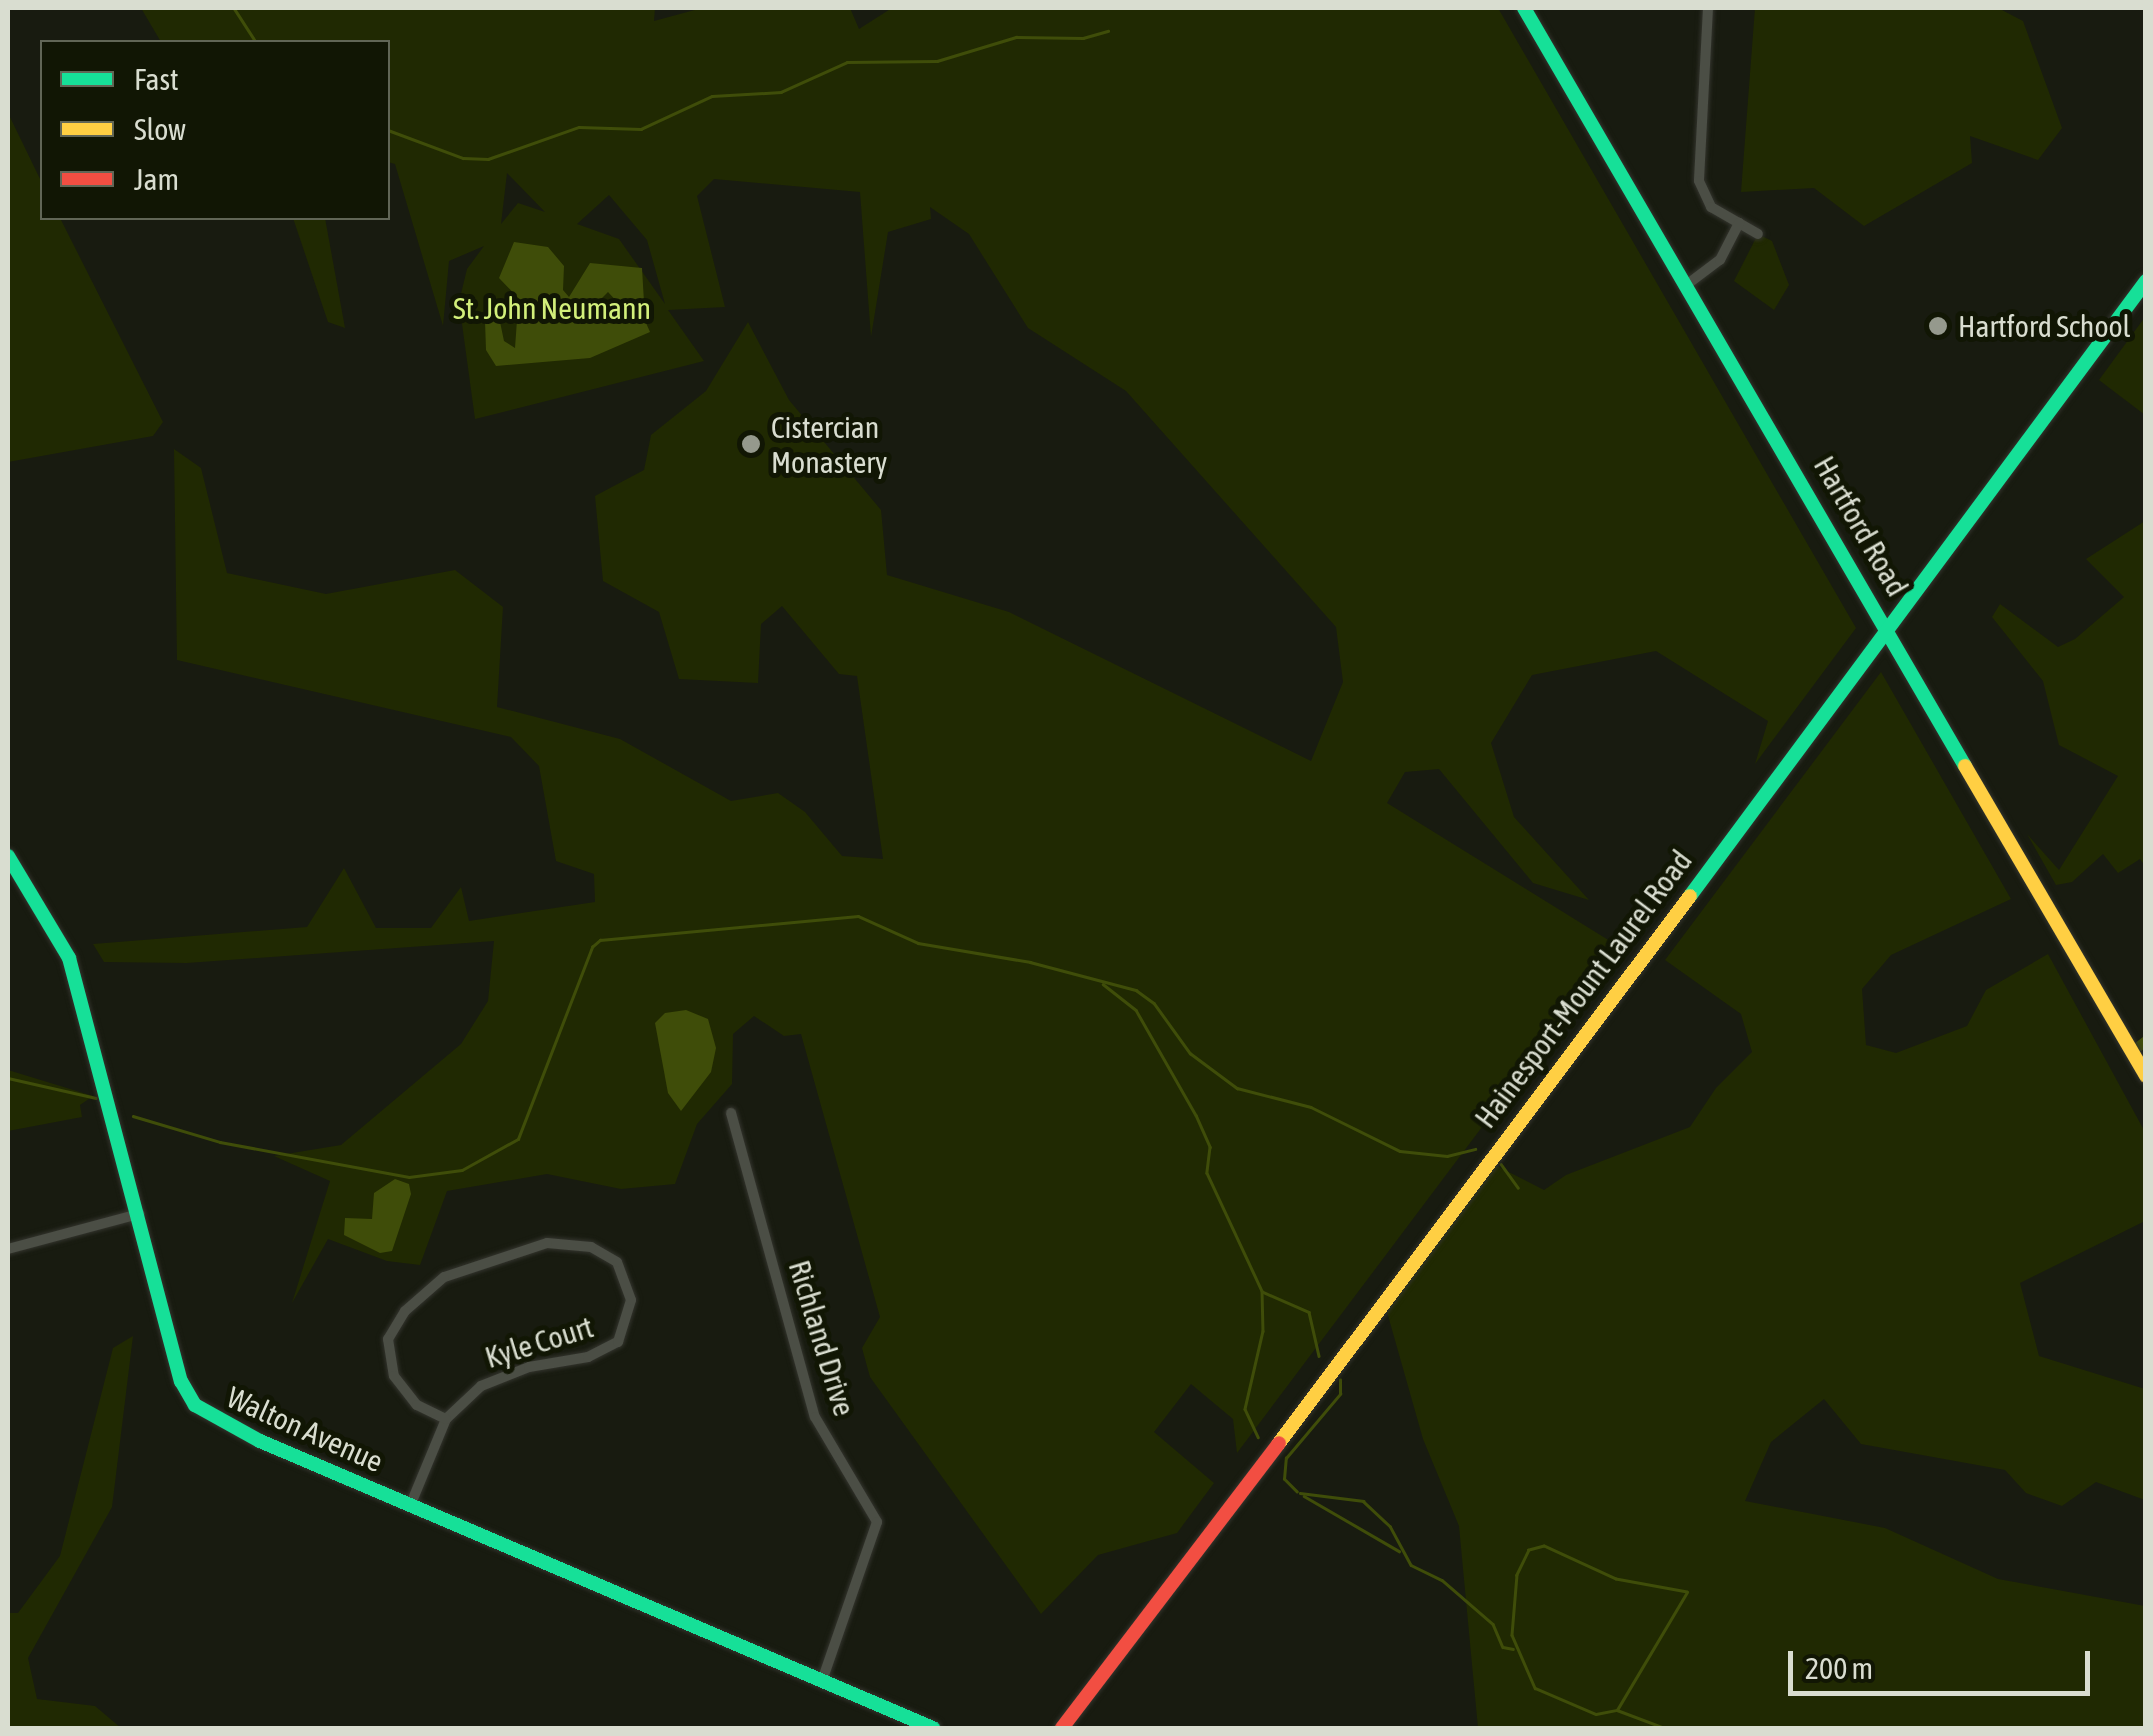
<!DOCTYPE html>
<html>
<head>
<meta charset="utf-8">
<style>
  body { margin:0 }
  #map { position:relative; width:2153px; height:1736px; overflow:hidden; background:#181b10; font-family:"Asap Condensed",sans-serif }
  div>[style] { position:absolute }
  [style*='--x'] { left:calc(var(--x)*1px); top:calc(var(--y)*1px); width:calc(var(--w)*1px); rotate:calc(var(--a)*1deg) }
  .green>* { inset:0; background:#202902 }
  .water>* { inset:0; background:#3f4d09 }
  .stream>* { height:2.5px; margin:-1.25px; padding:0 1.25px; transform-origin:1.25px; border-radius:1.25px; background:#3f4d09 }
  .canal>* { height:10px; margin:-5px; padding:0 5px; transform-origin:5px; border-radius:5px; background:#3f4d09 }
  .roads { filter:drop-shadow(0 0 2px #33342d) drop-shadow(0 0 2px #33342d) }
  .street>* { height:10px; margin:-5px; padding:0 5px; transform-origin:5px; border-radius:5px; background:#4b4e45 }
  .fast>* { height:14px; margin:-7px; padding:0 7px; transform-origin:7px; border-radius:7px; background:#16e098 }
  .slow>* { height:14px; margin:-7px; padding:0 7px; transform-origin:7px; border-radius:7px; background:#ffcf43 }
  .jam>* { height:14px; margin:-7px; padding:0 7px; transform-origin:7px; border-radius:7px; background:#f24e42 }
  .dots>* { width:28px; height:28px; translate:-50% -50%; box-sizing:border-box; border:5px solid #111604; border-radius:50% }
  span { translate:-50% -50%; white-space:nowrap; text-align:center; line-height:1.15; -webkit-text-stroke:10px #111604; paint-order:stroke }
  .park-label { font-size:30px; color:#d2ef7a }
  .poi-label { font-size:30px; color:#d9ddd0 }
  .left { translate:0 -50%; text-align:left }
  .street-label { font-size:30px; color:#d9ddd0 }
  .frame { position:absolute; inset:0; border:10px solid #d9ddd0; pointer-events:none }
  .legend { position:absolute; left:40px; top:40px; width:350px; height:180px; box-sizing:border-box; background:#111604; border:2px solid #616656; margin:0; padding:12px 18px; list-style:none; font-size:30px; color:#d9ddd0 }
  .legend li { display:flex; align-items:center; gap:20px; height:50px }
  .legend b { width:50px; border:2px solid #616656 }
  .scale { position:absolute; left:1788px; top:1651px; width:302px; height:45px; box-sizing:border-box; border:5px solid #d9ddd0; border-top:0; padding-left:12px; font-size:30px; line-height:35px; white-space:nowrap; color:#d9ddd0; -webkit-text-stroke:8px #111604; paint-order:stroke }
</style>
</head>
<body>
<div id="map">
  <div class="green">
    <div style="clip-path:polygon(evenodd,141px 8px,655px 8px,654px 21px,702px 8px,850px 8px,859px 29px,892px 8px,1498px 8px,1856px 628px,1755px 764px,1768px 721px,1656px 651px,1532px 675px,1491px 743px,1514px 817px,1589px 900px,1533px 883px,1439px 769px,1405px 772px,1387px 803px,1618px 946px,1237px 1453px,1233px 1419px,1191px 1384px,1154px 1432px,1214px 1483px,1177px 1533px,1098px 1555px,1041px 1614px,870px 1377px,862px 1348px,880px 1317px,801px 1034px,784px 1036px,754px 1016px,733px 1034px,732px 1084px,697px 1124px,675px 1184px,621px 1189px,547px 1174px,447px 1191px,420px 1265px,387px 1261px,328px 1239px,292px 1303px,330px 1181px,274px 1156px,341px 1145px,461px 1044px,488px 1001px,494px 941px,187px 963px,104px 962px,93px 944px,307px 927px,344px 868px,376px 928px,431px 928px,461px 887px,469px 921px,595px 902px,594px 874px,556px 861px,539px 766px,511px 737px,177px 660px,174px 449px,201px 468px,227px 573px,326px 594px,455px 570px,503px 607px,497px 707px,620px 739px,731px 801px,778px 793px,805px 812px,842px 856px,883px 859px,857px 676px,839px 674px,782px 606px,761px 624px,758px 683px,679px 679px,659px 612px,603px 581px,595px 496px,644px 470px,651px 435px,706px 391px,748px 322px,789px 400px,881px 510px,887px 575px,1009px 612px,1311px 761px,1343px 682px,1336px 627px,1126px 391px,1028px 328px,969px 234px,930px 207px,931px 219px,888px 232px,871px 337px,860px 192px,714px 179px,697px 196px,725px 307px,668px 310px,704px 361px,475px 419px,459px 302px,467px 269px,484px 246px,449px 261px,443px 326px,395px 164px,388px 162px,388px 42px,161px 42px,141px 8px,507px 173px,545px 212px,518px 203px,501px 224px,507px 173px,141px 8px,609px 195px,647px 240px,665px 304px,619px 239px,577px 224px,609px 195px)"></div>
    <div style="clip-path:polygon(1755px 8px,1998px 8px,2023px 21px,2062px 128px,2038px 160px,1970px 136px,1972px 163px,1864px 226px,1814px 188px,1741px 192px)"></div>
    <div style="clip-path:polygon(8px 113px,42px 183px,42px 218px,60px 218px,163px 422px,153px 436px,8px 462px)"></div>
    <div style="clip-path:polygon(293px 218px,325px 218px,345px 328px,328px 322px)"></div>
    <div style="clip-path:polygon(1758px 234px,1772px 241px,1789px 285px,1774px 310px,1734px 281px)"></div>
    <div style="clip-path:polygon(2145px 317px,2146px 415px,2145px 415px,2099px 380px)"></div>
    <div style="clip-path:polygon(2145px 521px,2145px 866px,2140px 859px,2118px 873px,2103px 854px,2072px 882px,2056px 885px,2027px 834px,2059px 870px,2118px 776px,2059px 745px,2043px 681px,1992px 617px,2000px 604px,2058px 647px,2075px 639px,2124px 597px,2086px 559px)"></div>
    <div style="clip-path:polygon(1881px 672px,2011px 899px,1891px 955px,1862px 989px,1866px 1045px,1896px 1053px,1967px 1026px,1986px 990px,2048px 954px,2145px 1132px,2145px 1221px,2020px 1283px,2039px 1356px,2145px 1389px,2145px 1500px,2096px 1482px,2062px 1506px,2026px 1493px,2005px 1470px,1861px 1444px,1824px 1399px,1771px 1442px,1745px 1501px,1885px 1528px,1998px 1579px,2145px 1606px,2145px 1728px,1478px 1728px,1459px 1526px,1423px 1439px,1387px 1312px,1491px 1163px,1544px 1190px,1566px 1175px,1690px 1127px,1716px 1088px,1752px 1052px,1741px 1014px,1665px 960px)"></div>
    <div style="clip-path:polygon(8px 1070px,93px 1096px,80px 1105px,82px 1117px,8px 1131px)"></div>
    <div style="clip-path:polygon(133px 1336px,112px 1507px,28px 1658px,37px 1699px,95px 1706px,121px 1728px,8px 1728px,8px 1613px,18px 1613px,60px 1556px,113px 1348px)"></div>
  </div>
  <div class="water">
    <div style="clip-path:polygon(514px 242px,548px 247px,564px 266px,563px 290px,569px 297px,590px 263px,642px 268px,644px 302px,621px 306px,608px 292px,601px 299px,613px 322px,643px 316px,650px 332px,590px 358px,496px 366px,486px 350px,485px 321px,499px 317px,504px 341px,515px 348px,517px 320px,527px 307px,499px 278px)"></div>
    <div style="clip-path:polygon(686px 1010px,708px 1019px,716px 1048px,711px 1072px,681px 1111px,668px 1093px,655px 1023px,665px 1013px)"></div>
    <div style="clip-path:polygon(395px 1179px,409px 1184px,411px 1194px,392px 1251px,380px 1253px,344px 1235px,345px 1218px,372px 1219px,374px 1193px)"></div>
  </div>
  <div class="stream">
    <div style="--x:234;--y:8;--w:40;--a:57.1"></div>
    <div style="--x:388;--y:130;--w:80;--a:20.5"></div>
    <div style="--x:463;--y:158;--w:25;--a:2"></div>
    <div style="--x:488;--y:159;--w:96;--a:-19.4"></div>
    <div style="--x:579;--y:127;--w:62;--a:1.8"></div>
    <div style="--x:641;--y:129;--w:78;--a:-24.9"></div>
    <div style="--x:712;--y:96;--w:69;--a:-3.3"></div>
    <div style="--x:781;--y:92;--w:72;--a:-24.4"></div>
    <div style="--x:847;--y:62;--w:90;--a:-0.6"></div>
    <div style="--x:937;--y:61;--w:83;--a:-16.9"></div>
    <div style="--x:1016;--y:37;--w:67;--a:0.9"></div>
    <div style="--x:1083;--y:38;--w:26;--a:-16"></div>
    <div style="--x:1103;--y:984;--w:42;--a:38.2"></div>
    <div style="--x:1136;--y:1010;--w:121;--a:60.3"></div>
    <div style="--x:1196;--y:1115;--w:35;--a:66"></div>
    <div style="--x:1210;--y:1147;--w:26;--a:97"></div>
    <div style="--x:1207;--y:1173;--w:130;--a:65"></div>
    <div style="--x:1262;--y:1291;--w:40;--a:88.6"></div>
    <div style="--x:1263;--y:1331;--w:80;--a:103"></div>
    <div style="--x:1245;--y:1409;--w:31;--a:65"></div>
    <div style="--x:8;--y:1078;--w:90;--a:12.8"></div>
    <div style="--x:133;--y:1116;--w:91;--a:16.6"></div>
    <div style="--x:220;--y:1142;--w:192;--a:10.5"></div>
    <div style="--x:409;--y:1177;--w:53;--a:-7.5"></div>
    <div style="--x:462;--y:1170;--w:64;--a:-29"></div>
    <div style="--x:518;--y:1139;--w:206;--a:-68.9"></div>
    <div style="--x:592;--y:947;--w:11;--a:-41"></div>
    <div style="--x:600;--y:940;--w:259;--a:-5.3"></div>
    <div style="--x:858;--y:916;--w:66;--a:24.2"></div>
    <div style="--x:918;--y:943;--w:114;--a:9.6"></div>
    <div style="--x:1030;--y:962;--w:110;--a:14.8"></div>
    <div style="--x:1136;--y:990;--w:22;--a:36"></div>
    <div style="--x:1154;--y:1003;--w:62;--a:54.2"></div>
    <div style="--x:1190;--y:1053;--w:59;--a:36.7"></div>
    <div style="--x:1237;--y:1088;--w:76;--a:14.4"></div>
    <div style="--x:1311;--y:1107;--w:99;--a:26.3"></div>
    <div style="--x:1400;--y:1151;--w:47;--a:6.1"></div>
    <div style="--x:1447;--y:1156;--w:29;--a:-14"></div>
    <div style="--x:1501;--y:1164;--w:29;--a:54"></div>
    <div style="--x:1263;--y:1292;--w:50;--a:23.5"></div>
    <div style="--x:1309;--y:1312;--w:45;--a:77.2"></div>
    <div style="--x:1297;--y:1492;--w:18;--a:-135"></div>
    <div style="--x:1284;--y:1479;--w:21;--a:-85"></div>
    <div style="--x:1286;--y:1458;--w:84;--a:-49.8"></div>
    <div style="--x:1340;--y:1394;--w:14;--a:-90"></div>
    <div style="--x:1300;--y:1493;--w:64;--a:7.2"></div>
    <div style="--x:1363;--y:1501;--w:37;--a:43"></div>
    <div style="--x:1390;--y:1526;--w:44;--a:61.7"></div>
    <div style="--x:1411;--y:1565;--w:34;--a:26"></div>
    <div style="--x:1442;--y:1580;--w:67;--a:40.8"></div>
    <div style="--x:1493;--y:1624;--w:25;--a:67"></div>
    <div style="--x:1503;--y:1647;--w:10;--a:11"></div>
    <div style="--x:1304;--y:1496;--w:110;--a:30.1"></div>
    <div style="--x:1617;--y:1710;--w:137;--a:-59.3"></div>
    <div style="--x:1687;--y:1592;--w:72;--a:-169.6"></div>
    <div style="--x:1616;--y:1579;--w:79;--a:-155.4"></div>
    <div style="--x:1544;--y:1546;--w:16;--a:165"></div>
    <div style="--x:1529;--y:1550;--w:28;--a:116"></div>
    <div style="--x:1517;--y:1575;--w:60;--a:94.8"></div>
    <div style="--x:1512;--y:1635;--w:58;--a:66.5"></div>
    <div style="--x:1535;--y:1688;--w:66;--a:23.1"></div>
    <div style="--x:1596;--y:1714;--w:21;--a:-11"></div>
    <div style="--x:1617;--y:1710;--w:51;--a:20.6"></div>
  </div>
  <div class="canal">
    <div style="--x:2137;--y:1048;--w:11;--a:-38"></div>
  </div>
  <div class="roads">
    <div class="street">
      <div style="--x:1708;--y:8;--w:173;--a:93"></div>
      <div style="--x:1699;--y:181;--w:29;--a:65"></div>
      <div style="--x:1711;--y:207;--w:54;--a:29.9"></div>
      <div style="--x:1689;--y:283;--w:39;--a:-37"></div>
      <div style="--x:1720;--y:260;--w:42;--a:-62.8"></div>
      <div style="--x:731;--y:1113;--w:315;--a:74.6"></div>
      <div style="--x:815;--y:1417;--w:122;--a:59.4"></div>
      <div style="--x:877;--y:1522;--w:168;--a:109.1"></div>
      <div style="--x:8;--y:1249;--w:136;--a:-15"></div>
      <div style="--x:410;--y:1506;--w:94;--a:-67.5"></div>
      <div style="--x:446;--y:1419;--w:48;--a:-43.3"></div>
      <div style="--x:481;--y:1386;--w:52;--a:-21.6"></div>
      <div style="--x:529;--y:1367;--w:60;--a:-9.6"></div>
      <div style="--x:588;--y:1357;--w:34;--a:-27"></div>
      <div style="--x:618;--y:1342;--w:44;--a:-72.8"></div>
      <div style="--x:631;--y:1300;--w:40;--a:-110.2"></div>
      <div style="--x:617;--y:1262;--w:30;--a:-150"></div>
      <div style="--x:591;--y:1247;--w:44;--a:-174.8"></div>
      <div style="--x:547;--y:1243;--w:108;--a:161.7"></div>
      <div style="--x:444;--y:1277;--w:52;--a:138.9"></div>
      <div style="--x:405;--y:1311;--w:33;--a:121"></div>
      <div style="--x:388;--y:1339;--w:37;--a:81"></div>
      <div style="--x:394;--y:1376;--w:37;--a:52"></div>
      <div style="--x:417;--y:1405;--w:32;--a:26"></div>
    </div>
    <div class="fast">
      <div style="--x:1524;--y:8;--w:877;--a:59.81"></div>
      <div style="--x:8;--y:856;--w:119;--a:59.1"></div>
      <div style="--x:69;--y:958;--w:438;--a:75.2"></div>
      <div style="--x:181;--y:1381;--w:28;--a:60"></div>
      <div style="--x:195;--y:1405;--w:74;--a:29"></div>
      <div style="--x:260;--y:1441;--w:732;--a:23.1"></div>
      <div style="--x:1690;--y:896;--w:766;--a:-53.44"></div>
    </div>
    <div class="slow">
      <div style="--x:1965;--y:766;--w:359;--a:59.7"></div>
      <div style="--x:1279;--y:1443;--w:684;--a:-53.08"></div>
    </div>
    <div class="jam">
      <div style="--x:1062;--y:1728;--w:358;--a:-52.7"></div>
    </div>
  </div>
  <div class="dots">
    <div style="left:1938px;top:326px;background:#95998d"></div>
    <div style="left:751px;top:444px;background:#95998d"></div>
  </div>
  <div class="park-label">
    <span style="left:552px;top:308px">St. John Neumann</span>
  </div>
  <div class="poi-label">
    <span class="left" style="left:1958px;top:326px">Hartford School</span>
    <span class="left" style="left:771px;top:444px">Cistercian<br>Monastery</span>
  </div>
  <div class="street-label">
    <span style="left:1861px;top:526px;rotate:60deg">Hartford Road</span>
    <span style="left:1583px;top:989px;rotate:-53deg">Hainesport-Mount Laurel Road</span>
    <span style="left:822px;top:1338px;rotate:73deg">Richland Drive</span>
    <span style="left:539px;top:1342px;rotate:-17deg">Kyle Court</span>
    <span style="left:305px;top:1429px;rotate:24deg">Walton Avenue</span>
  </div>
  <div class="frame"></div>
  <ul class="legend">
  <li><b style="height:12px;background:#16e098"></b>Fast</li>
  <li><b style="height:12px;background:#ffcf43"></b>Slow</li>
  <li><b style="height:12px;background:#f24e42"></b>Jam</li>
  </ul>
  <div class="scale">200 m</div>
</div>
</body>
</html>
